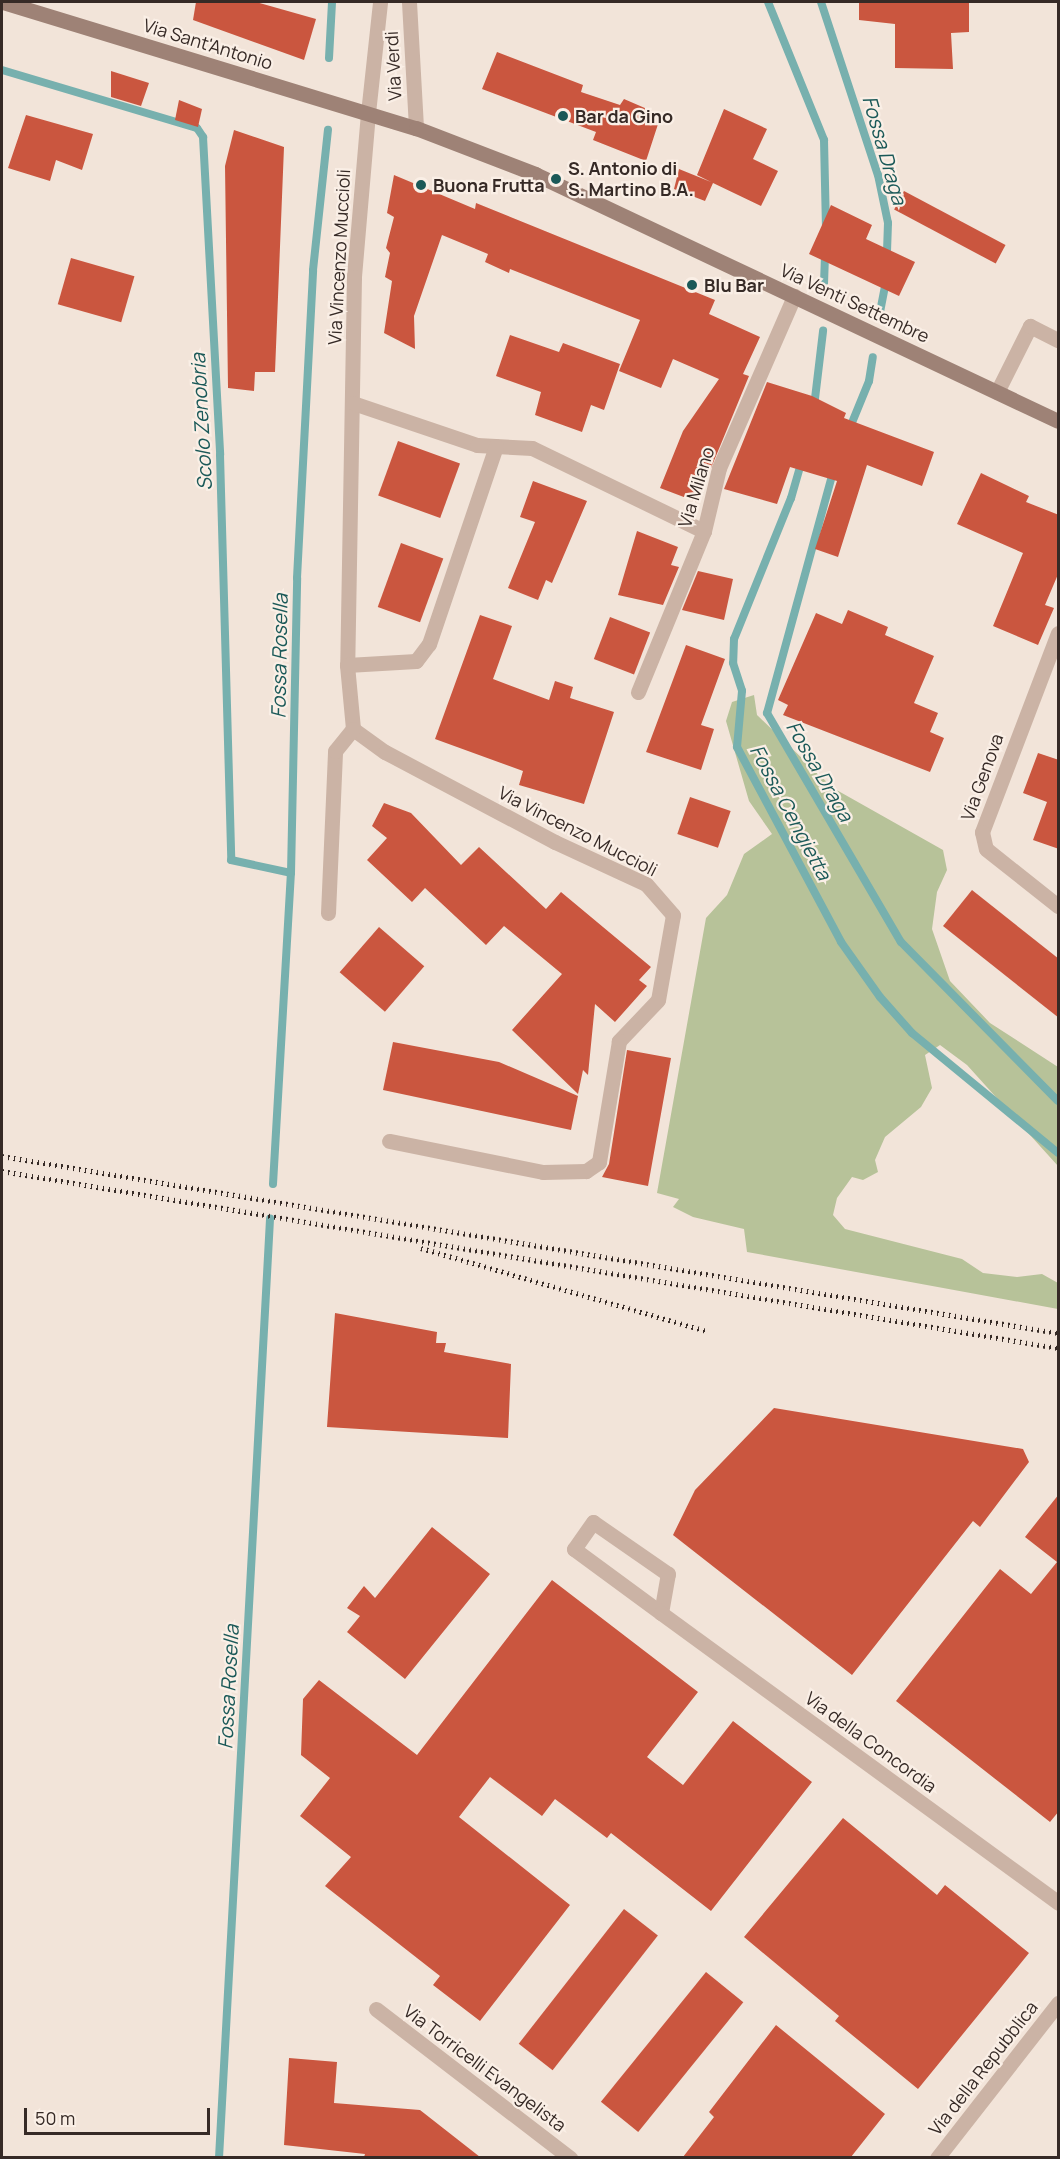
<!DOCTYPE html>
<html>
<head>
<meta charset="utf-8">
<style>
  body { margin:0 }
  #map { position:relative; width:1060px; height:2159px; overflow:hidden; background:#f2e4d9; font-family:Manrope,sans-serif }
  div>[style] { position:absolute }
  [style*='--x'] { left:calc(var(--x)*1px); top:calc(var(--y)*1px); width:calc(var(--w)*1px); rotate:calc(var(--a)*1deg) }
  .green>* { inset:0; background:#b7c299 }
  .stream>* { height:8px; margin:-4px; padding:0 4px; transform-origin:4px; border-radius:4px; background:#77b0ae }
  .building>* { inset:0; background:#ca563f; transform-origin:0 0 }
  .service>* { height:15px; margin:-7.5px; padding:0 7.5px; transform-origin:7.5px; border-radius:7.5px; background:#cbb3a5 }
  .minor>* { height:15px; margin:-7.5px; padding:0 7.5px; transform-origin:7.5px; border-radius:7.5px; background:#cbb3a5 }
  .tertiary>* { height:15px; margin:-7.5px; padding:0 7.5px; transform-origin:7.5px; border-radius:7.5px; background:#cbb3a5 }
  .secondary>* { height:15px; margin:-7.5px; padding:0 7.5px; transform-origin:7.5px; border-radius:7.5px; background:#9e8276 }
  .rail>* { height:4.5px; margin-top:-2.25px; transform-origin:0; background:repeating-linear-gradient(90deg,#362a26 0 1.5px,transparent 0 6px) }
  .dots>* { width:16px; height:16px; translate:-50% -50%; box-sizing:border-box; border:3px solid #faefe6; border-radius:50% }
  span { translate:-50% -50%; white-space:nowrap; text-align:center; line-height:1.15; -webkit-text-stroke:4.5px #faefe6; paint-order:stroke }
  .street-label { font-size:18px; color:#362a26 }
  .poi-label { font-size:18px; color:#362a26; font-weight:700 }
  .left { translate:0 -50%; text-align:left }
  .water-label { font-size:20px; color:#1b5958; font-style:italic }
  .frame { position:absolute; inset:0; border:3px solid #362a26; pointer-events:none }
  .scale { position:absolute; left:24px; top:2108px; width:186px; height:27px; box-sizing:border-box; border:3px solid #362a26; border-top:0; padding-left:8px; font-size:18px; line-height:21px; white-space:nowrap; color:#362a26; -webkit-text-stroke:4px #faefe6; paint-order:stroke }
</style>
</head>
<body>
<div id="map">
  <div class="green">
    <div style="clip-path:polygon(754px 695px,757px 715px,833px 788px,943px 850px,947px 870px,937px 892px,932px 929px,950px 981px,990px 1023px,1058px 1067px,1058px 1166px,967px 1065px,940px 1045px,925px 1055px,932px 1088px,921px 1107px,885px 1137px,875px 1160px,878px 1172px,863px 1180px,852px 1177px,837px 1198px,833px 1215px,845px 1229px,962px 1259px,983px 1273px,1017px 1277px,1042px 1274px,1058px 1283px,1058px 1309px,747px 1252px,744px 1229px,693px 1217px,673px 1207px,679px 1199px,657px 1193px,706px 918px,727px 895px,744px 854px,772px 834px,749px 801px,726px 721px,732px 702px)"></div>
  </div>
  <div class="stream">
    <div style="--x:768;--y:2;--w:149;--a:67.9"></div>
    <div style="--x:824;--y:140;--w:86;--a:88.7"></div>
    <div style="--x:821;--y:2;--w:182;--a:71.8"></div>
    <div style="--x:878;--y:175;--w:49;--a:78.2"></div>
    <div style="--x:888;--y:223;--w:34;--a:92"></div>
    <div style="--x:329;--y:58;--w:56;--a:-86.9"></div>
    <div style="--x:2;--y:70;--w:203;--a:16.6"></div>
    <div style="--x:197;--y:128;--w:11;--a:56"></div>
    <div style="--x:203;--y:137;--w:318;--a:86.9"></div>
    <div style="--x:220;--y:455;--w:405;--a:88.4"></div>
    <div style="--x:231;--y:860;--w:61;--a:12.2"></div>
    <div style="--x:824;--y:284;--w:31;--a:-88"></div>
    <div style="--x:880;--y:312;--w:32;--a:-79"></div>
    <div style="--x:814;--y:407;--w:77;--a:-83.2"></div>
    <div style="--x:849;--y:430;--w:53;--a:-67.8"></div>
    <div style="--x:869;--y:381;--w:24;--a:-81"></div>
    <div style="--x:802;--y:460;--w:40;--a:106"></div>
    <div style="--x:791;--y:498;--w:152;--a:112"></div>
    <div style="--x:734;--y:639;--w:24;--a:92"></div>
    <div style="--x:733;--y:663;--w:29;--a:72"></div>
    <div style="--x:742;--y:691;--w:56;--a:95.1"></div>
    <div style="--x:737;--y:747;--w:221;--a:61.9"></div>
    <div style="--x:841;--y:942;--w:67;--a:54.7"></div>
    <div style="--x:880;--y:997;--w:48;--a:48.4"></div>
    <div style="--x:912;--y:1033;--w:189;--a:39.4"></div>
    <div style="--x:833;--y:472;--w:250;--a:105.3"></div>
    <div style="--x:767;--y:713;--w:265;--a:59.7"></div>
    <div style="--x:901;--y:942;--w:223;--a:45.4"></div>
    <div style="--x:273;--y:1184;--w:312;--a:-86.7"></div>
    <div style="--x:291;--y:873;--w:295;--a:-88.8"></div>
    <div style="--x:297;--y:578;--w:308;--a:-87"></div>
    <div style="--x:313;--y:270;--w:141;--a:-83.9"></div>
    <div style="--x:219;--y:2158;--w:941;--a:-86.89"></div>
  </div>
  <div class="building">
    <div style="clip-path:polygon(196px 2px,256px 2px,316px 19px,304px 60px,193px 20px)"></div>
    <div style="clip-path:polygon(859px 2px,969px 2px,969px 32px,951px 33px,953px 69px,895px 68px,895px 24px,859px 20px)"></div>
    <div style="clip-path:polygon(497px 52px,583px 85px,581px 92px,620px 105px,624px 99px,661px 115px,646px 161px,593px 140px,596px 132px,482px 89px)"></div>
    <div style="clip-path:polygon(111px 71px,149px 83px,141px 106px,111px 97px)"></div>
    <div style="clip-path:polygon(179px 100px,202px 109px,198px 127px,175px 120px)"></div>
    <div style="clip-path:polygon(724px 109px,767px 129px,753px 159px,778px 171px,761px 206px,713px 183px,705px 201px,674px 189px,679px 169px,711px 182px,697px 175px)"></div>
    <div style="clip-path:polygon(26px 115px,93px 134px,82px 170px,56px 160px,50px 181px,8px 168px)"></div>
    <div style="clip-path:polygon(234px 130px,284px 147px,275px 372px,255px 372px,254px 391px,228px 388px,225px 166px)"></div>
    <div style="clip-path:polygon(394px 175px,475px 209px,476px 203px,715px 300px,709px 314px,760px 337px,743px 374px,749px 376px,697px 502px,660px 488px,683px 431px,719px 379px,673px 359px,661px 388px,619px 371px,640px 320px,510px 269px,509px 273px,485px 262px,488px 254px,442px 235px,414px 316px,415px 349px,384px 333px,392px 281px,385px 277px,390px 253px,386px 248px,394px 217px,387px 213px)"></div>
    <div style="left:904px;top:191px;width:115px;height:21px;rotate:28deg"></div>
    <div style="clip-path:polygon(831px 205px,872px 225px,866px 239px,915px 262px,899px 296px,809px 254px)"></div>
    <div style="left:71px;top:258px;width:66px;height:48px;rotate:16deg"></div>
    <div style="clip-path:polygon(510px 335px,559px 352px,563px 343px,620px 364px,604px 410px,591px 405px,582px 432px,535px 415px,541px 392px,496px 376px)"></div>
    <div style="clip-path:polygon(767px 382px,812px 396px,846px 413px,844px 418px,934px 452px,922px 486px,867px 465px,838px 557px,815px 549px,837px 481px,790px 467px,777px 504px,724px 489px)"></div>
    <div style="left:398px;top:441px;width:66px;height:58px;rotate:20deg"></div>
    <div style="clip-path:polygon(981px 473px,1029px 496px,1026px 502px,1059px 515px,1059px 572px,1045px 605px,1054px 608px,1038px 645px,993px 626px,1023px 553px,957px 524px)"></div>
    <div style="clip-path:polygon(533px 481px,587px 501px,552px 583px,546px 580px,538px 600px,508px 588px,535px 522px,520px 517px)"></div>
    <div style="clip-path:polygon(637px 531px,678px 547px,671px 565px,679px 567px,663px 605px,618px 595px)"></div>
    <div style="left:401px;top:543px;width:45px;height:68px;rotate:20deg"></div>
    <div style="clip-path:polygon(698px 571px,733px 579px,724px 620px,682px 610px)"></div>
    <div style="clip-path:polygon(848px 610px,888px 627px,885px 635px,934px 656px,914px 703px,938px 713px,930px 732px,944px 738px,930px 772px,783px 715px,788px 705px,778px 700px,816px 613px,842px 624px)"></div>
    <div style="clip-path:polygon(480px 615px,512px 626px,493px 679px,549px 700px,555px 681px,573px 687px,570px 698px,614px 712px,584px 804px,519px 785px,523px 771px,435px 739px)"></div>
    <div style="left:610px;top:617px;width:43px;height:45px;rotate:21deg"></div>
    <div style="clip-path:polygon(686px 645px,725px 659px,701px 725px,714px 729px,701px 770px,646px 752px)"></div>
    <div style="clip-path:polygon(1038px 753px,1059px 760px,1059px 849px,1033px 840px,1047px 802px,1023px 793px)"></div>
    <div style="left:690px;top:797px;width:43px;height:39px;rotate:19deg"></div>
    <div style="clip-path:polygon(384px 803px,411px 813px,461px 865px,479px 847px,546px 909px,561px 892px,651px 967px,639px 980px,647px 986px,615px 1022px,595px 1004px,588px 1075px,583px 1070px,578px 1094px,512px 1030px,562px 974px,504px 926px,486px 945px,425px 888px,412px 902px,367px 860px,387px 838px,372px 826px)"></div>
    <div style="clip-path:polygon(972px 890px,1059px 959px,1059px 1018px,943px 926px)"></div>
    <div style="left:379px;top:927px;width:60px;height:60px;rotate:41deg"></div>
    <div style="clip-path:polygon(393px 1042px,499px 1062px,578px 1096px,571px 1130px,383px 1090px)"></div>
    <div style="clip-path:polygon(627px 1050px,671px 1058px,648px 1186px,602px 1177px,609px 1164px)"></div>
    <div style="clip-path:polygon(335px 1313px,437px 1332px,436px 1343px,446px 1343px,444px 1352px,511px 1364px,508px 1438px,327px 1427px)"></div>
    <div style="clip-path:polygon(774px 1408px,1023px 1449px,1029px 1462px,980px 1527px,973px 1521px,852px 1675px,673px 1535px,695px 1490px)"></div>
    <div style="clip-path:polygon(1059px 1494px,1059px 1811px,1050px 1822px,896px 1701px,1000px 1569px,1031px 1594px,1057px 1562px,1025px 1537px)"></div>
    <div style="clip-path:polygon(432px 1527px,490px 1574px,405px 1679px,347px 1632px,360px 1616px,347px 1608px,364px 1586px,375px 1598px)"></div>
    <div style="clip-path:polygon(552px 1580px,698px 1692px,647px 1757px,683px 1785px,733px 1721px,812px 1782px,711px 1911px,611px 1833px,607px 1838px,555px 1799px,542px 1816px,490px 1777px,459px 1817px,570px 1905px,480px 2021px,433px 1985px,440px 1976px,325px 1886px,351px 1857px,300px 1816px,330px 1778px,301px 1755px,303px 1699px,319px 1680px,417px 1755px)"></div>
    <div style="clip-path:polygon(843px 1818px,937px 1895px,945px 1885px,1029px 1953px,918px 2089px,835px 2021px,839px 2016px,744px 1937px)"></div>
    <div style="left:624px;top:1909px;width:43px;height:171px;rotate:38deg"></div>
    <div style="left:706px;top:1972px;width:48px;height:167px;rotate:39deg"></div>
    <div style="clip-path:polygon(776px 2025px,885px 2114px,851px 2157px,683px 2157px,714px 2117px,709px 2112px)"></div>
    <div style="clip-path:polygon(289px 2058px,337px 2062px,334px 2103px,420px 2110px,480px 2157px,364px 2157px,365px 2154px,284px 2145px)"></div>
  </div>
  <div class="service">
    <div style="--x:997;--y:392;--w:74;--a:-63.4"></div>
    <div style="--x:1030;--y:326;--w:31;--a:27"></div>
  </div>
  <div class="minor">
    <div style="--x:368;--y:113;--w:165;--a:94.9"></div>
    <div style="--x:354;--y:277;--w:388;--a:91"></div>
    <div style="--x:347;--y:665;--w:64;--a:84.6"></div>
    <div style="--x:353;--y:729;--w:39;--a:36"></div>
    <div style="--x:385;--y:752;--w:192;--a:27.9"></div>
    <div style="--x:555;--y:842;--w:100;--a:24.8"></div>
    <div style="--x:646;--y:884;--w:41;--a:48.9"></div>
    <div style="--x:673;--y:915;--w:86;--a:100"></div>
    <div style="--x:658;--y:1000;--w:57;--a:133.6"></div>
    <div style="--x:619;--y:1041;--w:123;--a:99.4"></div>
    <div style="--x:599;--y:1162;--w:16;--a:145"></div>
    <div style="--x:586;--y:1171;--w:43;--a:178.7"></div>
    <div style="--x:543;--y:1172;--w:157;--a:-168.6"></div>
    <div style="--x:353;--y:403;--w:131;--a:18.7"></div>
    <div style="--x:477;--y:445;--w:55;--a:3.1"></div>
    <div style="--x:532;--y:448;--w:191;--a:25.8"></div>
    <div style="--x:1058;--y:633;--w:213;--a:110.9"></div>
    <div style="--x:982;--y:832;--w:17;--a:77"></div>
    <div style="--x:986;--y:849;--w:92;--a:38.4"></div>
    <div style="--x:347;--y:665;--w:69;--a:-3.3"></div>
    <div style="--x:416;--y:661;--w:21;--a:-53"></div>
    <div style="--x:429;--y:644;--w:209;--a:-71.3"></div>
    <div style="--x:638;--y:692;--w:174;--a:-67.7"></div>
    <div style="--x:704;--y:531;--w:65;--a:-76.6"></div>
    <div style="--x:719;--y:468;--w:188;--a:-66.4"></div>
    <div style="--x:328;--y:913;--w:162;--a:-87.5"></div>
    <div style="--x:335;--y:751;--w:28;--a:-51"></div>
    <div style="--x:661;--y:1613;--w:40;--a:-80"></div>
    <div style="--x:668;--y:1574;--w:91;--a:-145.3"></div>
    <div style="--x:593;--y:1522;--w:33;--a:125"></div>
    <div style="--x:574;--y:1549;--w:108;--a:36.3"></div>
    <div style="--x:661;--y:1613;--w:492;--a:36.1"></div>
    <div style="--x:376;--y:2009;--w:245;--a:37.5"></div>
    <div style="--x:937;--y:2158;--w:197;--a:-52"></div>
  </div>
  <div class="tertiary">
    <div style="--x:409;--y:2;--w:126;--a:86.8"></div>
    <div style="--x:368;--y:113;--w:112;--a:-83.8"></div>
  </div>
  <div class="secondary">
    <div style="--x:3;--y:2;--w:432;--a:17"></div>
    <div style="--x:416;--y:128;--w:128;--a:21.1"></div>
    <div style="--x:535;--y:174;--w:578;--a:25.28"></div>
  </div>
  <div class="rail">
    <div style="--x:2;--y:1156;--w:1071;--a:9.52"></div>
    <div style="--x:2;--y:1171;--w:1071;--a:9.52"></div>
    <div style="--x:421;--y:1248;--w:297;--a:16.2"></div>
  </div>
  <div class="dots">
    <div style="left:563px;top:116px;background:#1b5958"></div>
    <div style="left:556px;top:179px;background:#1b5958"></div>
    <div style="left:421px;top:185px;background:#1b5958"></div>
    <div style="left:692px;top:285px;background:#1b5958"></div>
  </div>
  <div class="street-label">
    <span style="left:208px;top:44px;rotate:17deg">Via Sant'Antonio</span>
    <span style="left:393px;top:66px;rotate:-93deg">Via Verdi</span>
    <span style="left:339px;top:257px;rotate:-87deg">Via Vincenzo Muccioli</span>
    <span style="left:855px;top:303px;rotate:25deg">Via Venti Settembre</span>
    <span style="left:696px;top:487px;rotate:-73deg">Via Milano</span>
    <span style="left:982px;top:777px;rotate:-70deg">Via Genova</span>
    <span style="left:578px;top:831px;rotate:27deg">Via Vincenzo Muccioli</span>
    <span style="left:871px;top:1742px;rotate:36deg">Via della Concordia</span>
    <span style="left:485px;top:2068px;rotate:37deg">Via Torricelli Evangelista</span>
    <span style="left:983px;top:2068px;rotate:-52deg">Via della Repubblica</span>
  </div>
  <div class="poi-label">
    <span class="left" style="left:575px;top:116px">Bar da Gino</span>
    <span class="left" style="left:568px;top:179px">S. Antonio di<br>S. Martino B.A.</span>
    <span class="left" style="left:433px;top:185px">Buona Frutta</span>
    <span class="left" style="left:704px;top:285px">Blu Bar</span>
  </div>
  <div class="water-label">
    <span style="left:885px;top:150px;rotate:74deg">Fossa Draga</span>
    <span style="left:201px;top:422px;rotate:-93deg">Scolo Zenobria</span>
    <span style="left:279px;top:656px;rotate:-89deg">Fossa Rosella</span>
    <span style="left:820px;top:771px;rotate:60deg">Fossa Draga</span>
    <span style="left:791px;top:812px;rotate:62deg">Fossa Cengietta</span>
    <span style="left:228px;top:1687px;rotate:-87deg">Fossa Rosella</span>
  </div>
  <div class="frame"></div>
  <div class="scale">50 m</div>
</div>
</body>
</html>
